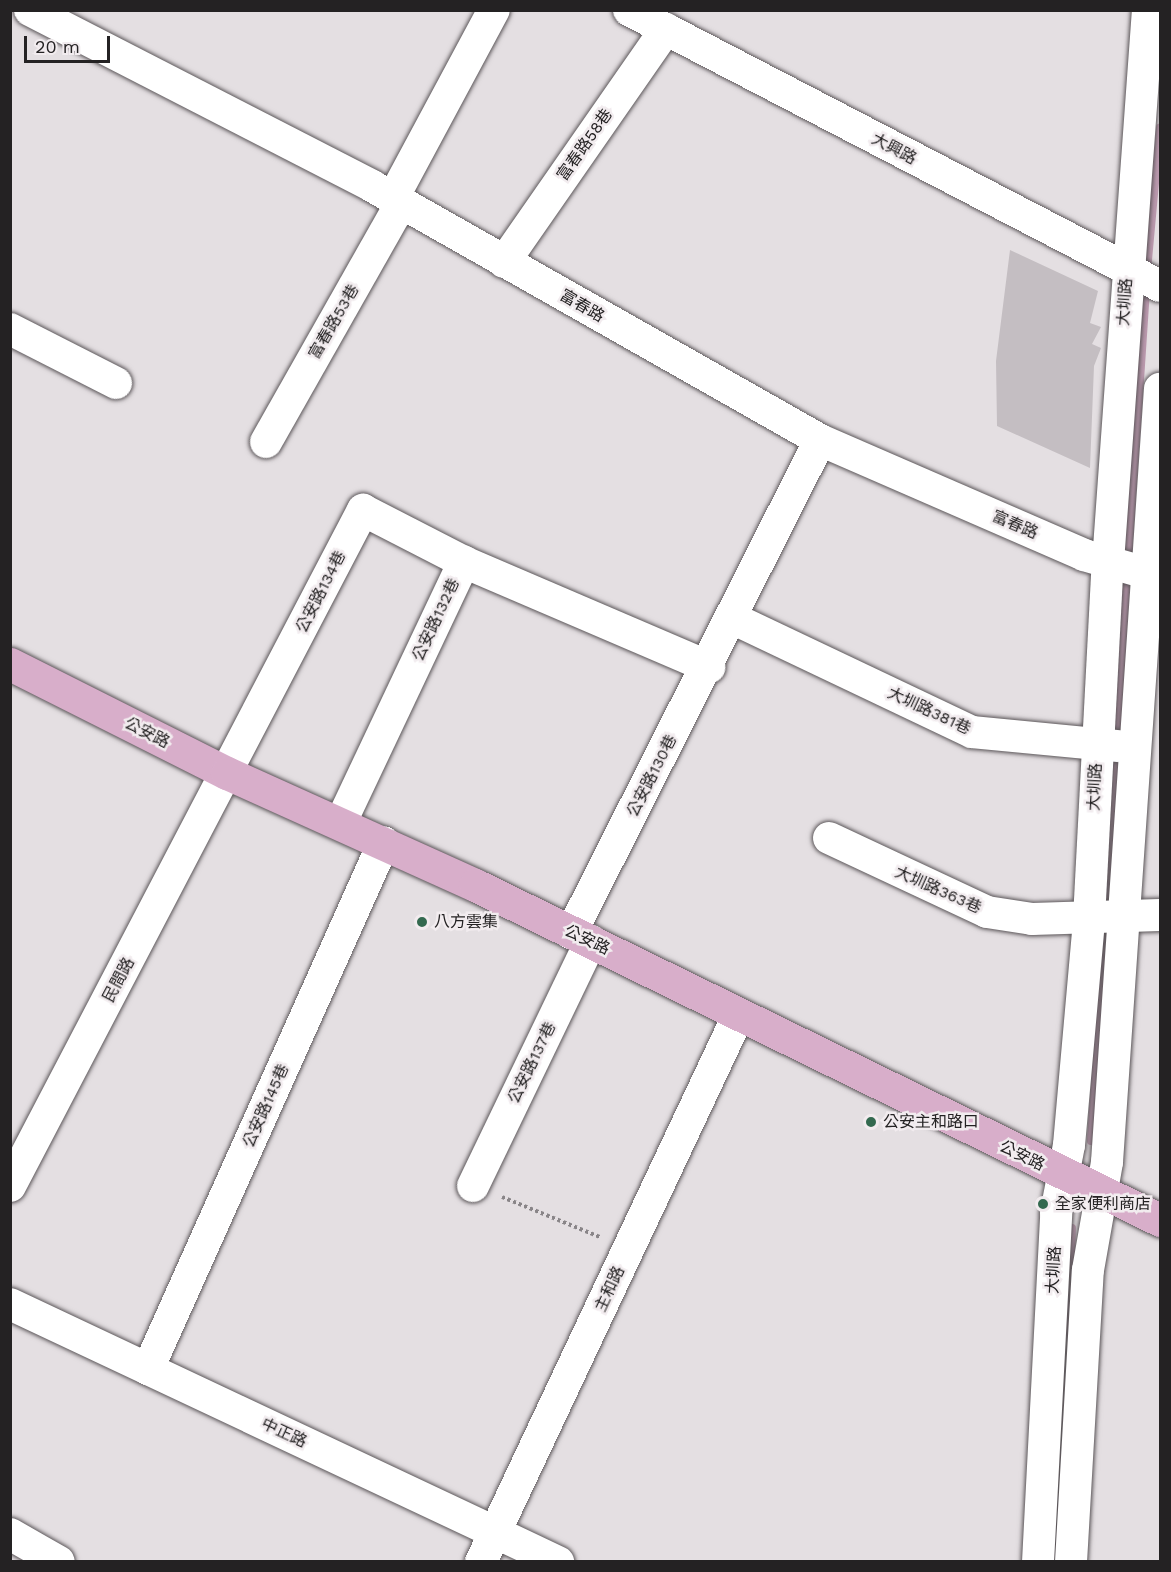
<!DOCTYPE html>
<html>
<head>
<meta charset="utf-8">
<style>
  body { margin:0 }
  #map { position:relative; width:1171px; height:1572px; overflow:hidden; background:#e4dfe2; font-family:"Work Sans","Noto Sans TC",sans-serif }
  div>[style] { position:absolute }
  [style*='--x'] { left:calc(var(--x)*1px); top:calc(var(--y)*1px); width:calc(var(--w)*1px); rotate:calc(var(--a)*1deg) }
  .stream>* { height:8px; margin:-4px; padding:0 4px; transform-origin:4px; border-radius:4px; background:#bb99ae }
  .building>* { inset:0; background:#c4bec2 }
  .path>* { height:4px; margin-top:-2px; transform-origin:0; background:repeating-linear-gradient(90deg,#898588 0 3px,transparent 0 6px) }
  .roads { filter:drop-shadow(0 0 2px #5b5659) drop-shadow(0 0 2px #5b5659) }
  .minor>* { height:32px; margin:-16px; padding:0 16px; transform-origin:16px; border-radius:16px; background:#fff }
  .major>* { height:33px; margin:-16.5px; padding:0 16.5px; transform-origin:16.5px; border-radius:16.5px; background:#d8aeca }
  .dots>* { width:16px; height:16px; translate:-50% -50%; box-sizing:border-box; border:3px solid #f2ecef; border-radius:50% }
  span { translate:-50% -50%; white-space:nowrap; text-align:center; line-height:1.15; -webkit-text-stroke:5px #f2ecef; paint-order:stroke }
  .street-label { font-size:16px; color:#242223 }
  .poi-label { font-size:16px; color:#242223 }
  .left { translate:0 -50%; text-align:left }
  .frame { position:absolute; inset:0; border:12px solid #242223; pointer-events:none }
  .scale { position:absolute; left:24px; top:36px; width:86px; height:27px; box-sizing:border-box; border:3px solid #242223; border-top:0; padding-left:8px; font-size:18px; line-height:21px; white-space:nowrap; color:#242223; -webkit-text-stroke:4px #f2ecef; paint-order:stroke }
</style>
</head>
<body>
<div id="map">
  <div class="stream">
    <div style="--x:1147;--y:271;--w:144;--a:-84.8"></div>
    <div style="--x:1128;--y:561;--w:275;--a:-86.2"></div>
    <div style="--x:1091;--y:1141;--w:568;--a:-86.37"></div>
    <div style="--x:1069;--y:1333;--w:105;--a:-88.4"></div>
  </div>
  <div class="building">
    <div style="clip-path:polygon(1010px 250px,1098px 291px,1090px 323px,1101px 327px,1092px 344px,1101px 348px,1094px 366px,1090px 468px,997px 426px,996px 361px)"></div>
  </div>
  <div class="path">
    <div style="--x:502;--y:1197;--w:106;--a:22.2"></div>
  </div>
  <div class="roads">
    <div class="minor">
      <div style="--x:30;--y:10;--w:385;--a:27.2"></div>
      <div style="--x:372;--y:186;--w:515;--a:29.55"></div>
      <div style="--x:820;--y:440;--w:288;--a:23.5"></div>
      <div style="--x:1084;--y:555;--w:79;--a:16.1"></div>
      <div style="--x:629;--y:10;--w:598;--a:27.46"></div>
      <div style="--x:393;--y:198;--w:213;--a:-61.8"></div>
      <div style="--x:504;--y:262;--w:284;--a:-55.2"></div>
      <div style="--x:10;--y:329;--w:119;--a:27"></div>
      <div style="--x:266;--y:442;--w:274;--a:-60.5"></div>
      <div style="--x:734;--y:619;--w:263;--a:25.4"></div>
      <div style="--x:972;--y:732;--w:147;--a:5.5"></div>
      <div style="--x:341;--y:822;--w:288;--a:-64.7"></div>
      <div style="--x:464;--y:562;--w:267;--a:23.2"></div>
      <div style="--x:829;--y:838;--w:174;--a:25.1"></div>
      <div style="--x:987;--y:912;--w:46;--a:8.8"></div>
      <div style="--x:1032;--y:919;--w:128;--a:-1.8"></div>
      <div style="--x:571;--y:933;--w:552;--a:-63.2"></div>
      <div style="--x:10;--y:1186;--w:763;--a:-62.43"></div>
      <div style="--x:363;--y:510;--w:114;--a:27.2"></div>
      <div style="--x:473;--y:1186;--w:272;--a:-64.3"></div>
      <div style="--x:10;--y:1304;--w:606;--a:25.21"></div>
      <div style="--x:148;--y:1369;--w:577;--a:-65.88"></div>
      <div style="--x:10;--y:1534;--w:56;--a:29.7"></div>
      <div style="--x:481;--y:1562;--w:603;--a:-64.79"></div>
      <div style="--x:1038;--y:1562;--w:349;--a:-87"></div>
      <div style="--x:1056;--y:1213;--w:69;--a:-79.2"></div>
      <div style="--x:1069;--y:1145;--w:227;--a:-84.9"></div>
      <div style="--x:1089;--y:919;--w:358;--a:-87"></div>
      <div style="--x:1108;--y:562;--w:553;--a:-85.86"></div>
      <div style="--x:1071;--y:1562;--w:292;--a:-86.7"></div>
      <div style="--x:1088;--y:1270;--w:110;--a:-80"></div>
      <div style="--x:1107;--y:1162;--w:775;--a:-86.08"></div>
    </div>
    <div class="major">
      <div style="--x:10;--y:664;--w:243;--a:26.7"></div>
      <div style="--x:227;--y:773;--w:272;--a:24.3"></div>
      <div style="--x:475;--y:885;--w:763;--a:26.06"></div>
    </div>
  </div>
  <div class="dots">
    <div style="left:422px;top:922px;background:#33694f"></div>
    <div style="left:871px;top:1122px;background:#33694f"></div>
    <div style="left:1043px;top:1204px;background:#33694f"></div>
  </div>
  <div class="street-label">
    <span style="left:585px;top:145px;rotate:-55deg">富春路58巷</span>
    <span style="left:894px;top:149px;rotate:28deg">大興路</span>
    <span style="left:1125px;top:302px;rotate:-86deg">大圳路</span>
    <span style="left:582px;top:306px;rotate:30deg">富春路</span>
    <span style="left:334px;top:322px;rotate:-60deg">富春路53巷</span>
    <span style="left:1015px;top:525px;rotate:23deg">富春路</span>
    <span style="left:321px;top:592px;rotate:-63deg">公安路134巷</span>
    <span style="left:436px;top:620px;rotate:-65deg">公安路132巷</span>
    <span style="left:929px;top:711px;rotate:25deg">大圳路381巷</span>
    <span style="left:147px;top:733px;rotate:27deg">公安路</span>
    <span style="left:652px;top:776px;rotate:-63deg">公安路130巷</span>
    <span style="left:1095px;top:787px;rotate:-87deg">大圳路</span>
    <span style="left:938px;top:890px;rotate:24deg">大圳路363巷</span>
    <span style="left:587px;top:940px;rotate:25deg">公安路</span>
    <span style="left:119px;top:980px;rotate:-62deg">民間路</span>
    <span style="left:532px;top:1063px;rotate:-64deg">公安路137巷</span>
    <span style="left:266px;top:1106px;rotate:-66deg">公安路145巷</span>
    <span style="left:1022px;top:1156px;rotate:26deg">公安路</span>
    <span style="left:1054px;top:1270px;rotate:-87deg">大圳路</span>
    <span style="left:610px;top:1289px;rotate:-65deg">主和路</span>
    <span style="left:284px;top:1433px;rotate:25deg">中正路</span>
  </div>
  <div class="poi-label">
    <span class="left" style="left:434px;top:922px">八方雲集</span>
    <span class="left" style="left:883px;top:1122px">公安主和路口</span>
    <span class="left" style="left:1055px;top:1204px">全家便利商店</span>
  </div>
  <div class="frame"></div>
  <div class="scale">20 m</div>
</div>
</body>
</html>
